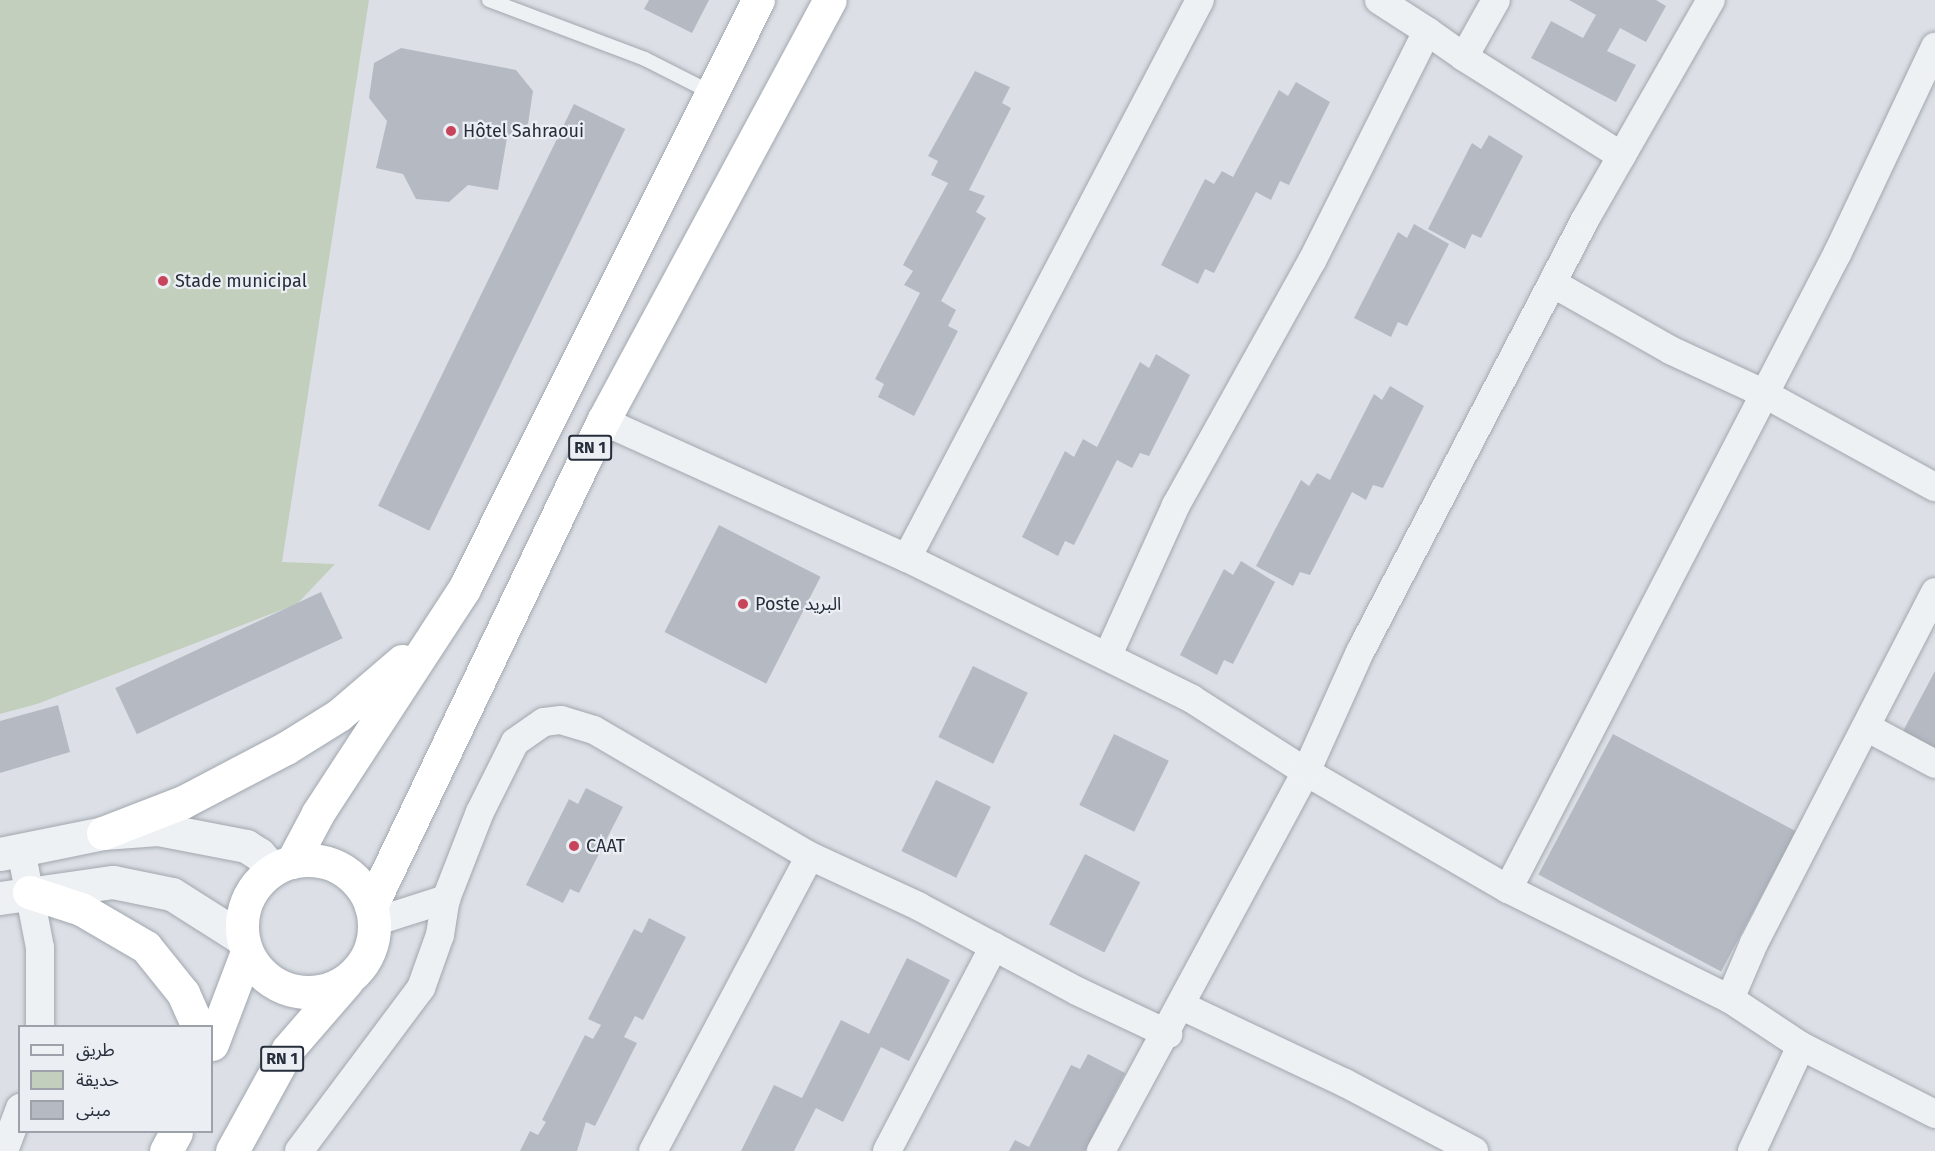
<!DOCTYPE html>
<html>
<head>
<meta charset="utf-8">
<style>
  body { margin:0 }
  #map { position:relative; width:1935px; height:1151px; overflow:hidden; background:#dce0e6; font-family:"Fira Sans","Noto Sans Arabic",sans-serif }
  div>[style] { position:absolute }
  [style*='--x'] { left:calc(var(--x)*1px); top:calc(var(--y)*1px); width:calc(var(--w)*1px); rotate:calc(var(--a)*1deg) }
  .green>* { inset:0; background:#c2cfbd }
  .building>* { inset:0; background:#b4b9c2; transform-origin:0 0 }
  .roads { filter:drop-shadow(0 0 2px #a2a7af) drop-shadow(0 0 2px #a2a7af) }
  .service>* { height:14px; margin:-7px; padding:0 7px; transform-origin:7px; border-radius:7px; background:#eef1f4 }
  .minor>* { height:28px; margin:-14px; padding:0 14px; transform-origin:14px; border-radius:14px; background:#eef1f4 }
  .tertiary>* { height:33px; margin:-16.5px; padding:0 16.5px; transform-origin:16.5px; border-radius:16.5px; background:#eef1f4 }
  .trunk>* { height:33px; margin:-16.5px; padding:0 16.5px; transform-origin:16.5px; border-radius:16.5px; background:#fff }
  .trunk>.ring { margin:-16.5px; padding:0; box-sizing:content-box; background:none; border:33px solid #fff; border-radius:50% }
  .dots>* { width:16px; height:16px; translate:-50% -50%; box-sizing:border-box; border:3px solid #ebeff4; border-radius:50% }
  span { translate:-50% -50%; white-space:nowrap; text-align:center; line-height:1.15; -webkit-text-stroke:4.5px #ebeff4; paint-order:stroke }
  .shield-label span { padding:2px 4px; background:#ebeff4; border:2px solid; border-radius:4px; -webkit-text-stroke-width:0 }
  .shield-label { font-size:16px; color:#272e3b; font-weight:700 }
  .poi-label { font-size:18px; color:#272e3b }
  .left { translate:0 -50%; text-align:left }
  .legend { position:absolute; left:18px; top:1025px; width:195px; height:108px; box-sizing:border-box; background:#ebeff4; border:2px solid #9da2aa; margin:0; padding:8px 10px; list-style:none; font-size:18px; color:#272e3b }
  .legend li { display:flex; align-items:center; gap:12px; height:30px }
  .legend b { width:30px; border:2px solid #9da2aa }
</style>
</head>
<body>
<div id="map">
  <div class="green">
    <div style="clip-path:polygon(0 0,369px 0,282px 562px,335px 564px,297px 604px,37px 704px,0 714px)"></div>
  </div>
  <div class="building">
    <div style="clip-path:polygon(649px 0,709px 0,692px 33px,644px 9px)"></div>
    <div style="clip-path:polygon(1569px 0,1656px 0,1666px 6px,1646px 42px,1620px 28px,1607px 51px,1636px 65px,1616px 102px,1531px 58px,1551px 21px,1583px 38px,1596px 15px)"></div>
    <div style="clip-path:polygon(401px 48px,516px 70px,533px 91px,528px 124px,507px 138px,498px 190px,468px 185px,449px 202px,416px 199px,403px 174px,376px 168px,387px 121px,369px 98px,374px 63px)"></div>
    <div style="clip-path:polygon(975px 71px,1010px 87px,1002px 103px,1011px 108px,969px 190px,985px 196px,976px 212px,986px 218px,941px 301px,956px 310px,948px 326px,958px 331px,914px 416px,878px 397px,884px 384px,875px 379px,920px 293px,904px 285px,913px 271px,903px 265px,948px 183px,931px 175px,938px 161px,928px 156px)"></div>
    <div style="clip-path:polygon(1296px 82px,1330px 102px,1289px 185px,1280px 181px,1271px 200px,1256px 192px,1214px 273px,1205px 269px,1198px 284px,1161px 265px,1205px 179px,1214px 184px,1222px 171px,1233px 177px,1279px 90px,1288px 96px)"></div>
    <div style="left:574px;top:104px;width:57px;height:447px;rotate:26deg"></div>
    <div style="clip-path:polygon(1489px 135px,1523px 156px,1481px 238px,1472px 234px,1465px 249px,1428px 229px,1472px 143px,1481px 149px)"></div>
    <div style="clip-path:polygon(1414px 224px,1449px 244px,1407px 326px,1398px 322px,1391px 337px,1354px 318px,1398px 232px,1407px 238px)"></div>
    <div style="clip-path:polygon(1156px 354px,1190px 375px,1149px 456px,1140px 453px,1132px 468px,1117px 460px,1074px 545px,1065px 541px,1058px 556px,1022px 537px,1065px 451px,1074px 457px,1083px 439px,1097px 447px,1140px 362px,1149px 368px)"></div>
    <div style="clip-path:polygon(1390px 386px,1424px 406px,1383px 488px,1373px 485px,1366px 500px,1352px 492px,1310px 575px,1300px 572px,1293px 586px,1256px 566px,1301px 480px,1309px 486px,1317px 473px,1330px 480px,1374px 394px,1382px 400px)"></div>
    <div style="left:719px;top:525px;width:114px;height:120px;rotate:27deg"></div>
    <div style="clip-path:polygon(1241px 561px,1275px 582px,1233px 664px,1224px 660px,1217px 675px,1180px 655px,1224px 569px,1233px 575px)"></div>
    <div style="left:321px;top:592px;width:51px;height:227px;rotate:65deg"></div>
    <div style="left:973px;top:666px;width:61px;height:79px;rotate:26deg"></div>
    <div style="clip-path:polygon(1935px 671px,1935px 749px,1902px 733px)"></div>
    <div style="clip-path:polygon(58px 705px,70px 752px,0 773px,0 721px)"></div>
    <div style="left:1114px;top:734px;width:61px;height:79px;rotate:26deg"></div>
    <div style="left:1613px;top:734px;width:207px;height:159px;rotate:28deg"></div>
    <div style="left:936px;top:780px;width:61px;height:79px;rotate:26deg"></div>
    <div style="clip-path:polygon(586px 788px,623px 807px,579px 893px,570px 889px,563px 903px,526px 885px,569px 799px,578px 804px)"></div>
    <div style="left:1085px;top:854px;width:62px;height:79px;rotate:27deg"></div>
    <div style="clip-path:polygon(649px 918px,686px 937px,643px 1020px,635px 1016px,624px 1037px,637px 1043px,595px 1126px,586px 1122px,577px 1151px,520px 1151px,530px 1131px,538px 1135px,546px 1122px,542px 1120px,585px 1035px,593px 1039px,601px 1025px,588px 1019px,634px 929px,642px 933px)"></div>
    <div style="clip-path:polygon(907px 958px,950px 980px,909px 1061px,881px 1047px,843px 1122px,816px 1108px,794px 1151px,741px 1151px,774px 1085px,802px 1098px,841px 1020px,869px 1034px)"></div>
    <div style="clip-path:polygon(1088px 1054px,1125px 1073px,1085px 1151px,1009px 1151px,1015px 1140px,1029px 1147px,1071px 1065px,1080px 1069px)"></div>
  </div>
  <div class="roads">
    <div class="service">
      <div style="--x:489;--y:0;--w:167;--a:20.7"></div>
      <div style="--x:645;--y:59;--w:73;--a:26.9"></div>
    </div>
    <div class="minor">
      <div style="--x:1379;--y:0;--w:57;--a:32.9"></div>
      <div style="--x:1464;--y:57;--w:186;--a:32.1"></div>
      <div style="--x:1554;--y:284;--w:133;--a:29.6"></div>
      <div style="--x:1670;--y:350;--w:102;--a:24.8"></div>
      <div style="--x:1763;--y:393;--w:196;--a:28.7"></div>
      <div style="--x:603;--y:421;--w:333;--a:24.3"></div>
      <div style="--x:907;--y:558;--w:318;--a:26.3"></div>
      <div style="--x:1192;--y:699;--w:135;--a:32.6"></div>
      <div style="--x:1306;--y:772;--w:233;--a:30.1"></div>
      <div style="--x:1508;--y:889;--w:248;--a:26.4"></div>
      <div style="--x:1730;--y:999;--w:85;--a:33.5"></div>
      <div style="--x:1801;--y:1046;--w:150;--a:26.9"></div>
      <div style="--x:907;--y:558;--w:630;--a:-62.3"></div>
      <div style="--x:1108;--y:655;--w:165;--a:-65.6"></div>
      <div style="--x:1176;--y:505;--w:279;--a:-60.9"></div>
      <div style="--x:1312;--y:261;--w:257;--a:-63.4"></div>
      <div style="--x:1427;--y:31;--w:45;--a:35.1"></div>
      <div style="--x:1464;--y:57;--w:65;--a:-60.7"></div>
      <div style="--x:1868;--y:728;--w:76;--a:28.2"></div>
      <div style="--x:21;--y:850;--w:100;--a:79"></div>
      <div style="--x:40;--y:948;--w:78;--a:90"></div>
      <div style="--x:1508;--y:889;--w:717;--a:-62.61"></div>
      <div style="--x:1838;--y:252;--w:227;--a:-64.7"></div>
      <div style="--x:374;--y:922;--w:76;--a:-17.7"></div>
      <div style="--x:1730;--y:999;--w:61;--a:-66.8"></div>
      <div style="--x:1754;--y:943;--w:395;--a:-62.7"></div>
      <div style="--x:1182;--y:1006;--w:180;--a:25.3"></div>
      <div style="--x:1345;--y:1083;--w:146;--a:27.8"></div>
      <div style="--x:4;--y:1151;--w:46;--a:-69.6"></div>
      <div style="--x:299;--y:1151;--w:204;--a:-53.2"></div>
      <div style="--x:421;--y:988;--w:56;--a:-70.3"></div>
      <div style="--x:440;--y:935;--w:36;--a:-81"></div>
      <div style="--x:446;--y:899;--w:93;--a:-68.7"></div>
      <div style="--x:480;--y:812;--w:78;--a:-63.4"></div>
      <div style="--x:515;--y:742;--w:35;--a:-35"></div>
      <div style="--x:544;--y:722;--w:17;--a:-7"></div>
      <div style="--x:561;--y:720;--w:34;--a:17"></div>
      <div style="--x:594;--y:730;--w:250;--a:30.3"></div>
      <div style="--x:810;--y:856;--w:119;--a:24.8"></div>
      <div style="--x:918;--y:906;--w:180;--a:28.1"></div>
      <div style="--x:1077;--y:991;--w:101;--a:25.3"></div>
      <div style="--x:653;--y:1151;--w:334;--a:-62"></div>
      <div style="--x:887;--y:1151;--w:231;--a:-62.4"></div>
      <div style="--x:1101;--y:1151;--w:431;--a:-61.6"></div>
      <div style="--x:1306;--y:772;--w:132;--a:-65.8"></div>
      <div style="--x:1360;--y:652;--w:489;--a:-62.5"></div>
      <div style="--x:1586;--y:218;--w:251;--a:-60.2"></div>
      <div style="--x:1752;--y:1151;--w:116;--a:-65"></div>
    </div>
    <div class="tertiary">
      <div style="--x:0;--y:854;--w:105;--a:-11.5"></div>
      <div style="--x:103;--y:833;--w:55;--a:-4.2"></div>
      <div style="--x:158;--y:829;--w:90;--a:10.9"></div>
      <div style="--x:246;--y:846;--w:15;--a:32"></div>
      <div style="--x:259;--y:854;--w:21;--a:49"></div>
      <div style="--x:0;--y:898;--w:114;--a:-8.1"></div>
      <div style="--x:113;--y:882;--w:60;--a:11.5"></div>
      <div style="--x:172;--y:894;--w:84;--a:32.4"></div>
    </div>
    <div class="trunk">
      <div style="--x:103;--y:833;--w:86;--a:-21.2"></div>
      <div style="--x:183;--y:802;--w:116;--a:-27.7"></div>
      <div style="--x:286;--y:748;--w:62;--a:-31.9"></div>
      <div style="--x:339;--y:715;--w:83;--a:-40.6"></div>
      <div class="ring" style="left:242px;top:860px;width:99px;height:99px"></div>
      <div style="--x:292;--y:862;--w:55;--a:-62"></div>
      <div style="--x:318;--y:813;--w:267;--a:-56.9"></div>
      <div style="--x:464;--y:589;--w:658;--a:-63.47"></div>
      <div style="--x:29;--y:892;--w:55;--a:18.1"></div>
      <div style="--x:81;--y:909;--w:75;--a:30.3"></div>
      <div style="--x:146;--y:947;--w:59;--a:51.2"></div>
      <div style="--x:183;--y:993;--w:36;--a:66"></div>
      <div style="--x:371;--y:906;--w:538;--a:-64.44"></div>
      <div style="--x:603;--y:421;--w:478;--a:-61.7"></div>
      <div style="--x:212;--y:1044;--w:98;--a:-69.2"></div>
      <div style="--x:166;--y:1151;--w:21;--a:-62"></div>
      <div style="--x:232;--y:1151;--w:116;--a:-61.2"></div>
      <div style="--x:288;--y:1049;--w:89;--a:-49.1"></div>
    </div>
  </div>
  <div class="dots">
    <div style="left:451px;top:131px;background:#c8445a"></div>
    <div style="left:163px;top:281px;background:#c8445a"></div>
    <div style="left:743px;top:604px;background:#c8445a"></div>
    <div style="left:574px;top:846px;background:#c8445a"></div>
  </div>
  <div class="shield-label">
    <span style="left:590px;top:448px">RN 1</span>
    <span style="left:282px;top:1059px">RN 1</span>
  </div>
  <div class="poi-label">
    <span class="left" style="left:463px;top:131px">Hôtel Sahraoui</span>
    <span class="left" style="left:175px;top:281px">Stade municipal</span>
    <span class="left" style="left:755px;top:604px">Poste البريد</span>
    <span class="left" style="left:586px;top:846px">CAAT</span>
  </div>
  <ul class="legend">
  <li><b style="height:8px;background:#eef1f4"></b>طريق</li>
  <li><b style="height:16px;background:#c2cfbd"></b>حديقة</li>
  <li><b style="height:16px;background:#b4b9c2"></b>مبنى</li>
  </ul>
</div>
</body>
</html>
